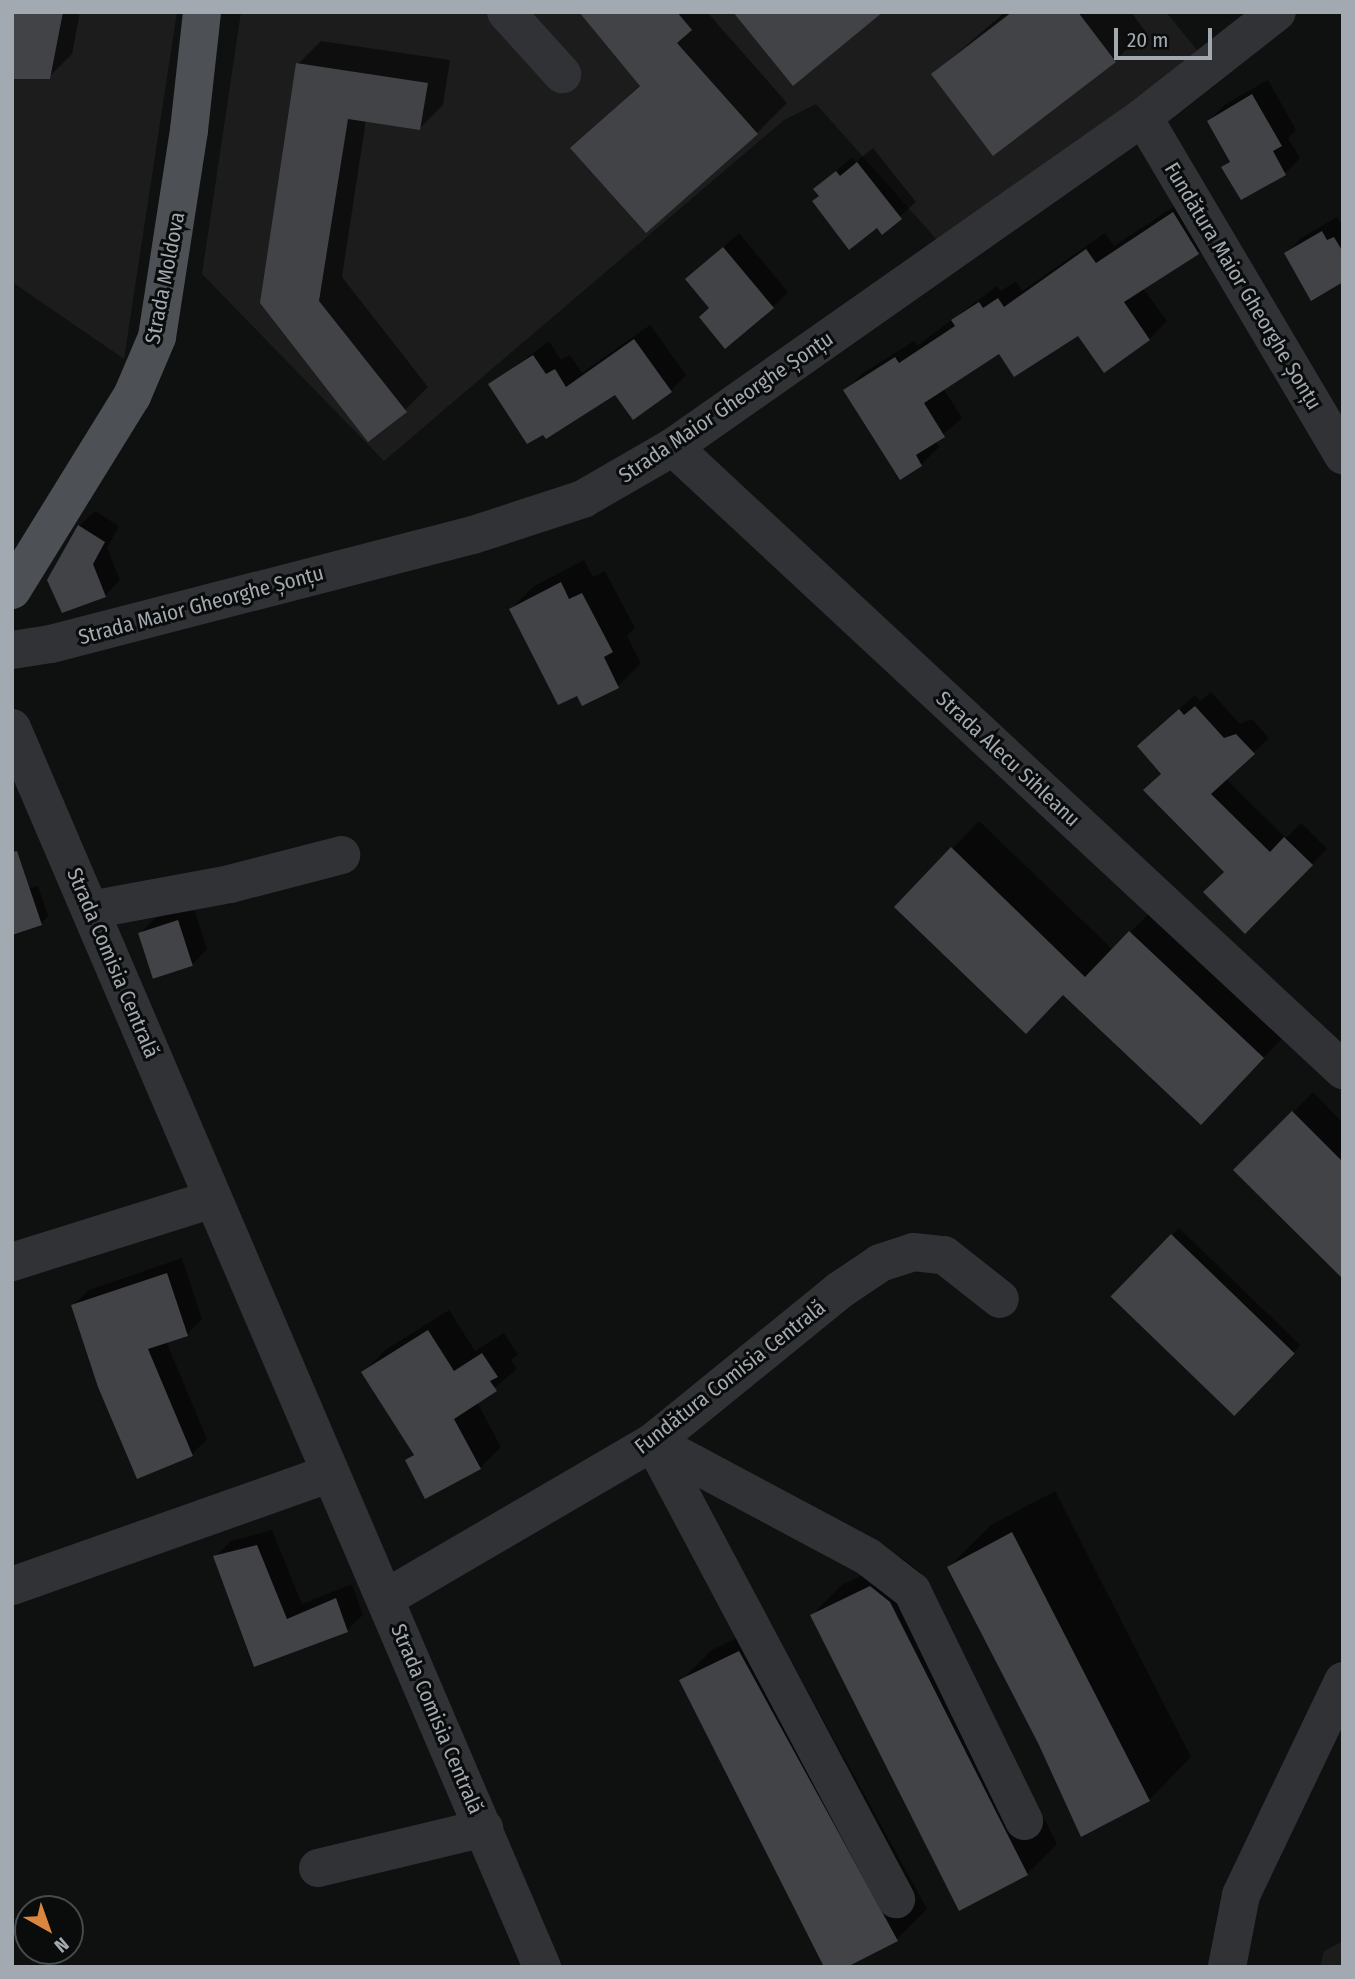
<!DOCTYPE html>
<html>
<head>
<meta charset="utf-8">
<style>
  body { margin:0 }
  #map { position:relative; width:1355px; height:1979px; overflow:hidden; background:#0f1010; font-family:"Fira Sans Condensed",sans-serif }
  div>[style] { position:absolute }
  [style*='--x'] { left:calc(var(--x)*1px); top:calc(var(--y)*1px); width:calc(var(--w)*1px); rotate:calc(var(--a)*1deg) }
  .built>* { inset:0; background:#1c1c1d }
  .shadow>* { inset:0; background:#0007; transform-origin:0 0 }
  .building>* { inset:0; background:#414346; transform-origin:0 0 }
  .minor>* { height:38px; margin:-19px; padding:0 19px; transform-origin:19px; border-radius:19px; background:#313235 }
  .major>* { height:38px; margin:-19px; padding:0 19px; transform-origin:19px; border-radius:19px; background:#4d5054 }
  span { translate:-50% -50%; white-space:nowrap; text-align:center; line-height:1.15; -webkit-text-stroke:6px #0a0b0b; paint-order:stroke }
  .street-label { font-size:21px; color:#a2a9b0 }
  .frame { position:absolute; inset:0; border:14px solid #a2a9b0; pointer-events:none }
  .north { position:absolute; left:14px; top:1895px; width:70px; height:70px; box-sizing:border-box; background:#0a0b0b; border:2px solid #474a4d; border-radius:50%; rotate:140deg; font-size:19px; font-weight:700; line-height:28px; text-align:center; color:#a2a9b0 }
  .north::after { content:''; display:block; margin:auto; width:24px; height:32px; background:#d9863e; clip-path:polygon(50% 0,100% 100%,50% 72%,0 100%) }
  .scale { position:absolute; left:1114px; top:28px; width:98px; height:32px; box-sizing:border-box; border:4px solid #a2a9b0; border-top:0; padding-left:9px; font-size:21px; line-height:24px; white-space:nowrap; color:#a2a9b0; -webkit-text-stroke:5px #0a0b0b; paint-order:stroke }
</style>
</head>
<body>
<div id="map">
  <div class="built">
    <div style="clip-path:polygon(12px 12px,177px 12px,124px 359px,12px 282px)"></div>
    <div style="clip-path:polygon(241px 12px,1166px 12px,1201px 55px,937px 240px,816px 104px,784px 120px,384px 461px,202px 274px)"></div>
    <div style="clip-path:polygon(1343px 1941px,1343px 1967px,1320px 1967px,1324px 1951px)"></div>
  </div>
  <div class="shadow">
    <div style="clip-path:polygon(12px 12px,80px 12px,72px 54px,49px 77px)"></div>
    <div style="clip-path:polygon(581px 12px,707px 12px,787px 103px,757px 133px,572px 148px,641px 84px)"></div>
    <div style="clip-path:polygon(1005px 12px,1131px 12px,1145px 31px,1115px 61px,994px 154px,933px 74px)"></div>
    <div style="clip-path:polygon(321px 41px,450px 60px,443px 105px,420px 128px,366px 120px,342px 277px,428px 387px,405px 410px,262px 302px,298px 64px)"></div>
    <div style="clip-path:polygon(1268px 80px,1296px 130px,1288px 138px,1300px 158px,1285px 173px,1223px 167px,1231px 160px,1209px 121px,1224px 105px)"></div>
    <div style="clip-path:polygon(873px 148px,916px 202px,882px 232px,816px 189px,852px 157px,856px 162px)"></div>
    <div style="clip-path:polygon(1192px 195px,1215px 235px,1197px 253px,1143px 288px,1167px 321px,1149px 339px,1104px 370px,1079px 334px,999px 351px,943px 388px,962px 418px,935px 441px,939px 447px,921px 465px,900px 478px,846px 390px,863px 373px,914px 341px,917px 346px,997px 286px,1001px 291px,1016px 281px,1022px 291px,1105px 233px,1114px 246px)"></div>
    <div style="clip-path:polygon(1337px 217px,1343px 226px,1343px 280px,1286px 254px,1301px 238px)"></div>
    <div style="clip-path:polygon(739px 233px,788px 292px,773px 307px,710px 308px,687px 279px)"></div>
    <div style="clip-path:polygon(650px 325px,686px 375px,671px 390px,615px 393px,491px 384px,549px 341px,561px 360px,570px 355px,582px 373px)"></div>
    <div style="clip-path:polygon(95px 511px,119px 526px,107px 548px,120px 580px,105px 596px,63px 610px,79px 526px)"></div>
    <div style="clip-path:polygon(584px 560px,593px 577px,605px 571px,635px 628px,627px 636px,641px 663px,618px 686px,511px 609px,534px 586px)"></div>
    <div style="clip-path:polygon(1211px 692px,1240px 724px,1252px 719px,1269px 738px,1225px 778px,1286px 838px,1301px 823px,1327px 849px,1245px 931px,1226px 872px,1163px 773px,1154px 731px,1195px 695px,1200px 701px)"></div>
    <div style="clip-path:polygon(979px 821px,1113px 950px,1157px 905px,1290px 1030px,1227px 1096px,1064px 993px,896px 907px)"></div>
    <div style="clip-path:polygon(38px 886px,48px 916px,41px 924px,12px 892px)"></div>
    <div style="clip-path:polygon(193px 905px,207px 949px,192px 965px,140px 933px,155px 918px)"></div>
    <div style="clip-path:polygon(1313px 1092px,1343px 1123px,1343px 1277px,1236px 1170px)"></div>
    <div style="left:1179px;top:1228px;width:169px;height:95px;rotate:44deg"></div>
    <div style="clip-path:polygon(182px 1258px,202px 1319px,187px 1334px,166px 1341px,207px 1439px,192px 1454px,73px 1305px,89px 1290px)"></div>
    <div style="clip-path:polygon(449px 1310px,475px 1351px,504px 1333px,518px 1354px,511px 1360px,517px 1369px,477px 1402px,501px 1447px,480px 1468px,407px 1460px,415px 1453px,363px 1373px,384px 1351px)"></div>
    <div style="clip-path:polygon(1055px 1491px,1191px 1757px,1149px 1800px,1040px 1742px,949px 1567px,991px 1525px)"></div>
    <div style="clip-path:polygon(272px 1530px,302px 1604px,352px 1584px,363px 1615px,347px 1630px,255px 1664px,216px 1556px,231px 1541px)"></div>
    <div style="clip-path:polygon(901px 1557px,920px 1572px,1057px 1844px,1027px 1874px,812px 1615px,842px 1585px)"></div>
    <div style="clip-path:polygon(770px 1622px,927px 1909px,897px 1939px,682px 1680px,712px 1650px)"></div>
  </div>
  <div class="building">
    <div style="clip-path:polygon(12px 12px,63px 12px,50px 79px,12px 79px)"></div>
    <div style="clip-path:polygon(579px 12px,677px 12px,692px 30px,677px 43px,758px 134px,646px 233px,570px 148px,640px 86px)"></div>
    <div style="clip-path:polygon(733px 12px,883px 12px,793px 86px)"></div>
    <div style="clip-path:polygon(1012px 12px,1078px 12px,1116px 62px,993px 156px,931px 74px)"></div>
    <div style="clip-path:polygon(296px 63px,428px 83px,420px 130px,348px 119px,319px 301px,407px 412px,368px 442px,260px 303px)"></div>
    <div style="clip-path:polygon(1252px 94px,1282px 146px,1273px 151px,1286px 175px,1241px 200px,1221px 167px,1230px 162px,1207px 121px)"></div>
    <div style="clip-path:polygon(857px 162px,902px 219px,882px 235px,877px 228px,849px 250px,812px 201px,819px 196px,813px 189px,836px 171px,840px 176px)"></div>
    <div style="clip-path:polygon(1173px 212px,1199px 254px,1124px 302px,1150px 340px,1104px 373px,1078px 336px,1014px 377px,999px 354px,924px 403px,945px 437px,916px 455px,922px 466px,900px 480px,843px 390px,895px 357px,899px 363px,955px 326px,951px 320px,979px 302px,983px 308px,998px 298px,1004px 307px,1086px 249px,1096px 263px)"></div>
    <div style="clip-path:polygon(1322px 231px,1327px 240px,1334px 237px,1343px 252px,1343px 282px,1311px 301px,1284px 253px)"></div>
    <div style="clip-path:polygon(723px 247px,774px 308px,725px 349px,699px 317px,709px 308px,685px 279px)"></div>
    <div style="clip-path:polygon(634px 339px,672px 392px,633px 420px,615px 395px,546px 439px,543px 435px,527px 444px,488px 384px,533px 355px,546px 374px,555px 369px,566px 387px)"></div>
    <div style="clip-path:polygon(78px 525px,105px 542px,93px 564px,106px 597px,62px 613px,47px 580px)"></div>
    <div style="clip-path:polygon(561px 582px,569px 599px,582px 593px,613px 652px,604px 657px,619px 688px,582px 706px,577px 696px,558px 705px,509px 609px)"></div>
    <div style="clip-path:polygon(1195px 706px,1224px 738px,1236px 734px,1255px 754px,1211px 794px,1270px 852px,1284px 837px,1313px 865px,1245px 934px,1203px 892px,1224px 872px,1143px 790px,1161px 774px,1137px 746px,1179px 709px,1184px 715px)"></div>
    <div style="clip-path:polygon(951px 847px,1085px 977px,1129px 931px,1264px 1058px,1201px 1125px,1063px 995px,1026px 1034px,894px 907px)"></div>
    <div style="clip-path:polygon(17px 851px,42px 925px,12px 935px,12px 852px)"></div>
    <div style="left:178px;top:920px;width:48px;height:42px;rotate:72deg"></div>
    <div style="clip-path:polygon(1292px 1111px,1343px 1162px,1343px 1279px,1233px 1170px)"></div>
    <div style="left:1171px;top:1234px;width:172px;height:87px;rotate:44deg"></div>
    <div style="clip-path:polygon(167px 1273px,188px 1336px,148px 1349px,193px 1456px,137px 1479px,98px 1387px,71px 1305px)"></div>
    <div style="clip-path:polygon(428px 1330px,454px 1371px,482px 1353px,498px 1377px,490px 1381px,497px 1391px,454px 1419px,481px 1469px,425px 1499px,405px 1460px,414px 1455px,361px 1372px)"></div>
    <div style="clip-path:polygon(1012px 1532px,1150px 1801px,1081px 1837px,1038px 1743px,947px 1567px)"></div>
    <div style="clip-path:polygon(257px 1545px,287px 1619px,336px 1598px,348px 1632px,254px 1667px,213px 1556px)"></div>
    <div style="clip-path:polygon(870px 1586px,890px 1602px,1028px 1875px,959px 1911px,810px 1615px)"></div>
    <div style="clip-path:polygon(739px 1651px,898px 1941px,847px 1967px,824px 1967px,679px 1680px)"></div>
  </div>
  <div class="minor">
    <div style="--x:506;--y:12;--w:84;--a:47.9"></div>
    <div style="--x:1143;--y:117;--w:393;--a:59.4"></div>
    <div style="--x:673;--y:447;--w:915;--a:42.92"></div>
    <div style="--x:12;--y:650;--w:39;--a:-9"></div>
    <div style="--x:51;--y:644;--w:436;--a:-14.5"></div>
    <div style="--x:473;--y:535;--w:116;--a:-18.1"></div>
    <div style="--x:583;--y:499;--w:104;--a:-30"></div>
    <div style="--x:673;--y:447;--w:574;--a:-35.07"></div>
    <div style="--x:1143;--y:117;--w:170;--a:-38.1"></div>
    <div style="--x:12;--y:728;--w:1348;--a:66.84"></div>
    <div style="--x:90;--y:910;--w:142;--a:-10.5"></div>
    <div style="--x:230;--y:884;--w:115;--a:-14.6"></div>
    <div style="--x:12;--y:1262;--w:211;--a:-17.4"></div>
    <div style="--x:653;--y:1442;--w:244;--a:28.1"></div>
    <div style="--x:868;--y:1557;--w:56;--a:37.7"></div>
    <div style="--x:912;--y:1591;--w:256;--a:64"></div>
    <div style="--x:653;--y:1442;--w:518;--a:62"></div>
    <div style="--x:12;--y:1586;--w:335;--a:-19.5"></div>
    <div style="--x:386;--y:1598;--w:309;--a:-30.3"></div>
    <div style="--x:653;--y:1442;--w:241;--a:-39.1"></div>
    <div style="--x:840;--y:1290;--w:48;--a:-34"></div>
    <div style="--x:880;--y:1263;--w:35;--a:-18"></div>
    <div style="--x:913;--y:1252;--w:31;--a:6"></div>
    <div style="--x:944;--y:1255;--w:71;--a:38.2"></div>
    <div style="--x:318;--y:1868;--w:171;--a:-13.5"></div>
    <div style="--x:1227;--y:1967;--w:73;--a:-79"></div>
    <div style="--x:1241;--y:1895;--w:237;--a:-64.5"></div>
  </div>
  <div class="major">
    <div style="--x:12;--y:590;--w:228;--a:-58.3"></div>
    <div style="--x:132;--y:396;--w:64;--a:-67"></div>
    <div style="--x:157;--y:337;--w:209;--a:-81.2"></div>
    <div style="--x:189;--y:130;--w:119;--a:-83.7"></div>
  </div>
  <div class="street-label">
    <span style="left:165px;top:278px;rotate:-79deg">Strada Moldova</span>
    <span style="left:1243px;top:286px;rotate:59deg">Fundătura Maior Gheorghe Șonțu</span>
    <span style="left:726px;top:407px;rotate:-34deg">Strada Maior Gheorghe Șonțu</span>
    <span style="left:201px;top:605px;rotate:-15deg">Strada Maior Gheorghe Șonțu</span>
    <span style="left:1008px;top:759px;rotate:43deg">Strada Alecu Sihleanu</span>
    <span style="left:113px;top:963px;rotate:67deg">Strada Comisia Centrală</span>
    <span style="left:730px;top:1377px;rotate:-38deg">Fundătura Comisia Centrală</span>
    <span style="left:437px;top:1719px;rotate:67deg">Strada Comisia Centrală</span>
  </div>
  <div class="frame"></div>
  <div class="north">N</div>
  <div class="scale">20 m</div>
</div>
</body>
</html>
